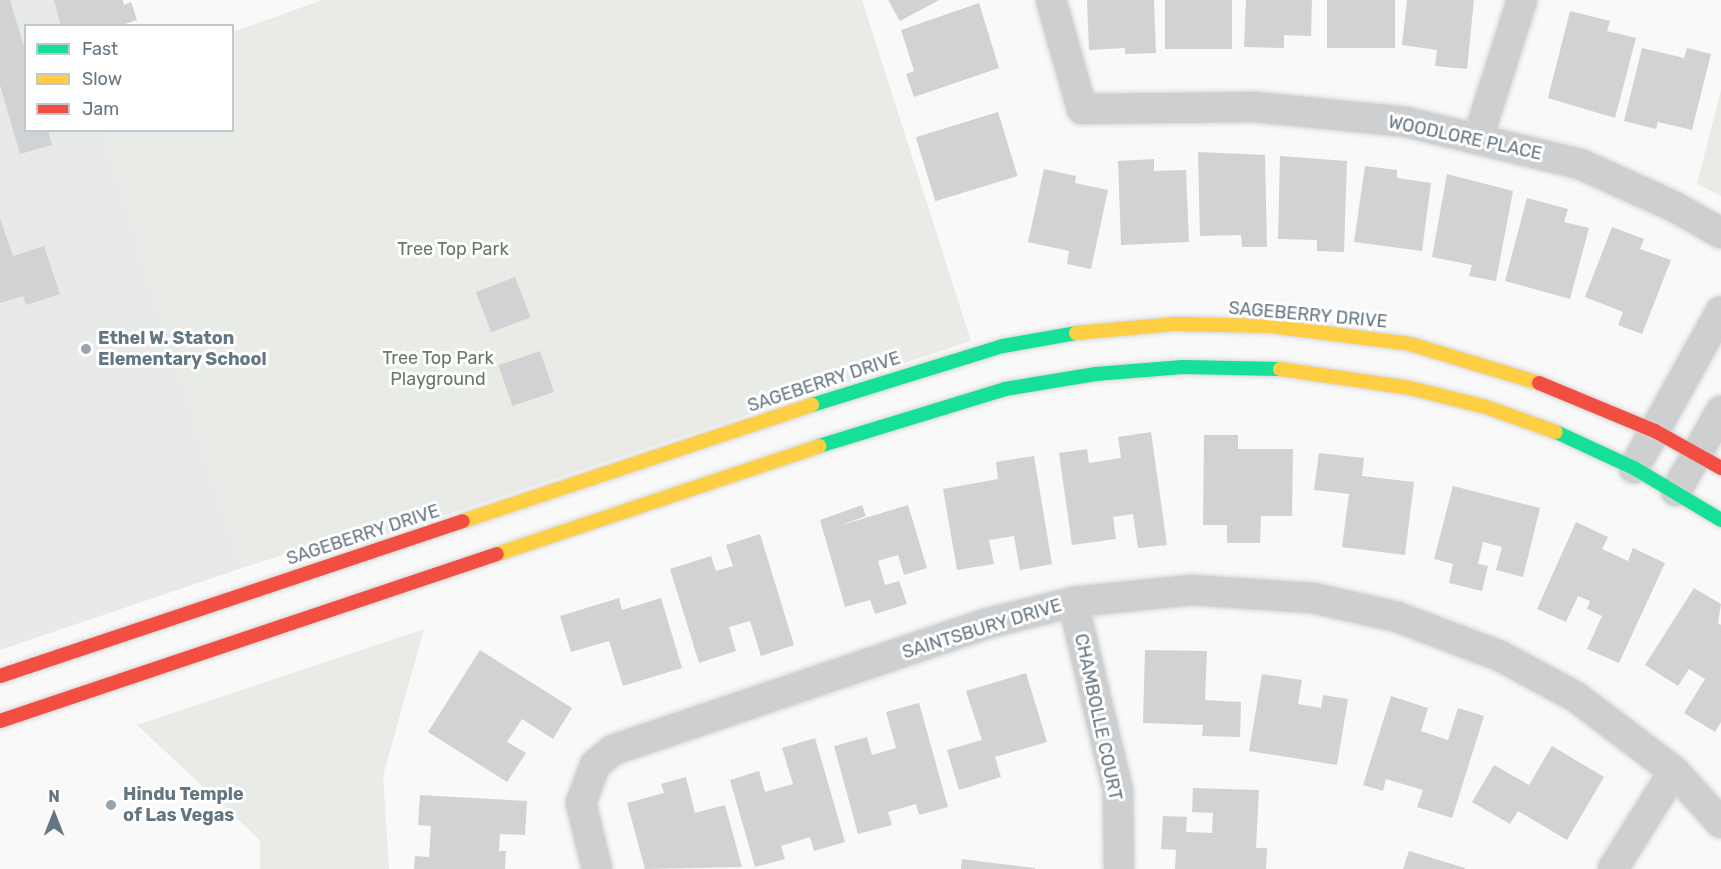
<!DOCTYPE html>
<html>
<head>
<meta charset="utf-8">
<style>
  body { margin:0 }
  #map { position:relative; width:1721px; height:869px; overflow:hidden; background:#f9f9f9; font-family:Rubik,sans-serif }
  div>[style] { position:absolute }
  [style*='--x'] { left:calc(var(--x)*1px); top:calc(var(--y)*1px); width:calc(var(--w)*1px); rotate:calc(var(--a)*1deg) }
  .built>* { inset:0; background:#e8e9e9 }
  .green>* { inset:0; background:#e8ebe6 }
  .building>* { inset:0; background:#d0d2d3; transform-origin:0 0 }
  .roads { filter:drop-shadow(0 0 2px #d5d6d7) drop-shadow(0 0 2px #d5d6d7) }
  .street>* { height:30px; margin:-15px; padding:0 15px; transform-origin:15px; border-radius:15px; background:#cecfd0 }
  .fast>* { height:14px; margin:-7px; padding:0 7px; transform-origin:7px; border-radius:7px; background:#16e098 }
  .slow>* { height:14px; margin:-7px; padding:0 7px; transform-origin:7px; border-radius:7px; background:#ffcf43 }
  .jam>* { height:14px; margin:-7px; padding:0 7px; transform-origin:7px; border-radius:7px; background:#f24e42 }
  .dots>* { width:16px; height:16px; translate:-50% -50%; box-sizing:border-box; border:3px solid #fff; border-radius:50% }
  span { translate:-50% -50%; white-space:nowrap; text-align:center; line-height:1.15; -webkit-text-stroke:6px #fff; paint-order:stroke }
  .street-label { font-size:18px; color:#657683 }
  .park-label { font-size:18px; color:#687a64 }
  .poi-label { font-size:18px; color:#657683; font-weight:700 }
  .left { translate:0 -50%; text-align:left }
  .legend { position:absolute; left:24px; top:24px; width:210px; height:108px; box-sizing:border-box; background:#fff; border:2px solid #c1c8cd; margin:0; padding:8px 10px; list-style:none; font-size:18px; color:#657683 }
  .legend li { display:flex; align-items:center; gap:12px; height:30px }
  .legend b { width:30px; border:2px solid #c1c8cd }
  .north { position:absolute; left:24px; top:785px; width:60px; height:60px; -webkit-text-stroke:4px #fff; paint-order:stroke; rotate:0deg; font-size:16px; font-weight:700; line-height:24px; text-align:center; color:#657683 }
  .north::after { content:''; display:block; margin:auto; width:21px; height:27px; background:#657683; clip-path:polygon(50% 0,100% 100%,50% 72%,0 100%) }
</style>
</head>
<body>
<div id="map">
  <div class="built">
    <div style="clip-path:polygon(0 0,57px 0,67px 25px,26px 26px,26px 130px,103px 131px,242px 568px,0 650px)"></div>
  </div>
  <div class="green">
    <div style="clip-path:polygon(322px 0,862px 0,971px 341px,373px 539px,354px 532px,242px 568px,103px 131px,232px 130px,233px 32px)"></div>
    <div style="clip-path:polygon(1721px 90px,1721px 196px,1697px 184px)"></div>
    <div style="clip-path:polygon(424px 629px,383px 776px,389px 869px,260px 869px,260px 840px,137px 725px)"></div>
  </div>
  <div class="building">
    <div style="clip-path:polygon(0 0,10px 0,26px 53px,26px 130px,48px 130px,52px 145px,20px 154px,0 85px)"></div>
    <div style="clip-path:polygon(54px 0,123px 0,124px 5px,131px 2px,137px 20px,119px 26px,61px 26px)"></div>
    <div style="clip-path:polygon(888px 0,939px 0,900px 21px)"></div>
    <div style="clip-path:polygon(1087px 0,1154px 0,1156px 53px,1125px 54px,1125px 48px,1089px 50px)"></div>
    <div style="left:1165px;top:0;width:67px;height:49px"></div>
    <div style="clip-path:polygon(1246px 0,1312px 0,1311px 36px,1284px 35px,1284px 48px,1244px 47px)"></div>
    <div style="left:1327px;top:0;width:68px;height:48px"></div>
    <div style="clip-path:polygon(1407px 0,1474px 0,1467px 69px,1435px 66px,1437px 50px,1402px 45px)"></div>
    <div style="clip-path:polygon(979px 3px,999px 68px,914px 97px,906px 74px,914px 71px,901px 30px)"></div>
    <div style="clip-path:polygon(1570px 11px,1610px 21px,1607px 31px,1636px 38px,1615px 118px,1548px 98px)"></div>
    <div style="clip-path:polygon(1642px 48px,1684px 58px,1687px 48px,1711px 54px,1692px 130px,1658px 122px,1656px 129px,1624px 121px)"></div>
    <div style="left:998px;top:112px;width:67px;height:86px;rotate:73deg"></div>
    <div style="clip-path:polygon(1198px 152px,1265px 155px,1267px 247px,1242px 247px,1241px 235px,1200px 236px)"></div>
    <div style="clip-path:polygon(1280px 156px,1347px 161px,1344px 252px,1317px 251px,1317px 240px,1278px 239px)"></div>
    <div style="clip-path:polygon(1154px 159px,1154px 171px,1186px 170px,1189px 242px,1121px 245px,1118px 161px)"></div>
    <div style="clip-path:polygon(1365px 166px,1397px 170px,1397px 178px,1431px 183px,1422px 251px,1354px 242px)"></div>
    <div style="clip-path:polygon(1044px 169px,1076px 176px,1075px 183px,1108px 190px,1091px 269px,1067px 264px,1069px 251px,1028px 242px)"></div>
    <div style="clip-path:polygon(1447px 174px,1513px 191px,1496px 281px,1469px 276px,1472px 265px,1432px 257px)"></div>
    <div style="clip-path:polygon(1527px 198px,1568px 209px,1564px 222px,1589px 228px,1570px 299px,1505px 281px)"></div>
    <div style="clip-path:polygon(0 218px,13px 256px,44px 246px,60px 294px,26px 305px,23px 296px,0 303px)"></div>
    <div style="clip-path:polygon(1612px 227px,1644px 239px,1640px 249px,1671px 260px,1642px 334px,1618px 325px,1623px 312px,1585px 297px)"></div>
    <div style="left:515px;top:277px;width:43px;height:42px;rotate:69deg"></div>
    <div style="left:540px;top:351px;width:43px;height:44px;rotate:71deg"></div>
    <div style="clip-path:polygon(1151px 432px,1167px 545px,1138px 548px,1133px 514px,1113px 517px,1116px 539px,1072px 545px,1059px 453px,1087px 449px,1089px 463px,1121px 458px,1118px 437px)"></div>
    <div style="clip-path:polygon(1204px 435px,1238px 435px,1238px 449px,1293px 449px,1292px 516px,1261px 516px,1260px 543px,1227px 543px,1227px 525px,1203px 525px)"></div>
    <div style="clip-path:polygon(1319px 453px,1364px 458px,1362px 476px,1414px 482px,1405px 555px,1342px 547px,1349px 494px,1314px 490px)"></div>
    <div style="clip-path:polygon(1034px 456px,1052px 564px,1020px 570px,1014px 536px,989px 540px,994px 564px,957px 570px,943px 489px,998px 479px,996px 462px)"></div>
    <div style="clip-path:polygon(1453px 486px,1540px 508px,1523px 577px,1496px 570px,1502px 547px,1483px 542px,1478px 564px,1488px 566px,1482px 591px,1449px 583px,1453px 564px,1434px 559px)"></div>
    <div style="clip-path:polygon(862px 505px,866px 516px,839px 526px,908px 505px,927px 568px,904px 575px,898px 555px,878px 561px,885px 585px,899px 581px,907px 604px,875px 614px,870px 600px,845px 607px,820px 520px)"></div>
    <div style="clip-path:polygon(1576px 522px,1608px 537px,1602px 549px,1628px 561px,1633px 548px,1665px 563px,1619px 663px,1587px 649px,1602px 616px,1587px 609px,1590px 601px,1578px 596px,1566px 622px,1537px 609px)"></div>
    <div style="clip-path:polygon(760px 534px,794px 645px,761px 656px,750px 621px,729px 627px,736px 651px,699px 663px,670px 569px,711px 556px,716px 571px,733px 566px,726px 545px)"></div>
    <div style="clip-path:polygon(1694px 588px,1721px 604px,1718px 623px,1721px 625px,1721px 722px,1715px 732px,1684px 713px,1705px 679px,1689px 669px,1678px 686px,1645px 665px)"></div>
    <div style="clip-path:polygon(619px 598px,622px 610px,661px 598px,682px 668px,623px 686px,609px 641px,571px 652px,560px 616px)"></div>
    <div style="clip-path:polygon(480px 650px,572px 708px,553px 739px,522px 719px,507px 742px,526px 753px,507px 782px,428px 732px)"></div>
    <div style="clip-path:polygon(1145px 650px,1207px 651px,1205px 700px,1241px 702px,1240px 737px,1202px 736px,1203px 725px,1143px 723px)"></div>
    <div style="clip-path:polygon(1026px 673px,1047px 742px,995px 757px,1001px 777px,959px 790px,947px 750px,982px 740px,966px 691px)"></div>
    <div style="clip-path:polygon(1262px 674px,1302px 680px,1298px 704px,1321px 708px,1323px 695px,1348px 699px,1337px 765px,1249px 751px)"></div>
    <div style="clip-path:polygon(1391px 696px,1428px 708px,1421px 731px,1448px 740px,1458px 708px,1484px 716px,1452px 818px,1417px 807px,1423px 790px,1386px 779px,1383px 791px,1363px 785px)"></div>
    <div style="clip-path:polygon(919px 703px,948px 807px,919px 815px,916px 804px,888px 812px,892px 825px,858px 834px,834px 746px,867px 737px,872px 755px,896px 748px,886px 712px)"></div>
    <div style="clip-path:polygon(815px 738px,845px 842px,814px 851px,810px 837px,781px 846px,785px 859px,755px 867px,730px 780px,759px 771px,765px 792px,793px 784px,782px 748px)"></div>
    <div style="clip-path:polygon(1552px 746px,1604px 777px,1567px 840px,1518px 811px,1510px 824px,1472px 802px,1494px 765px,1529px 785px)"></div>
    <div style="clip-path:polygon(686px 777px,695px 813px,725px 805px,742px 867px,645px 869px,627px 803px,664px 793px,661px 784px)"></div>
    <div style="clip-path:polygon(1193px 788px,1259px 790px,1256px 848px,1267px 848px,1266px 869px,1175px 869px,1176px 850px,1161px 849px,1163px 816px,1187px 817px,1186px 832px,1212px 833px,1213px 813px,1192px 812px)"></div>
    <div style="clip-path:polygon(420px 795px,527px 801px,525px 835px,500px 834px,499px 851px,506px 851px,505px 869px,414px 869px,415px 856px,429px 857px,431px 826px,418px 825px)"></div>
    <div style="clip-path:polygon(1409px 851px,1465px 868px,1465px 869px,1403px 869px)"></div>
    <div style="clip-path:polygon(962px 859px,1035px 868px,1035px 869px,961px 869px)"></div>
  </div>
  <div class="roads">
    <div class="street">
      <div style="--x:1051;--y:0;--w:113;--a:74.1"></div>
      <div style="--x:1082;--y:109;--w:172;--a:-0.7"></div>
      <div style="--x:1254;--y:107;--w:153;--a:5.6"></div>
      <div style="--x:1406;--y:122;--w:179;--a:13.6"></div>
      <div style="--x:1580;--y:164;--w:102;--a:24.3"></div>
      <div style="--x:1673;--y:206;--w:55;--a:29.4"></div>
      <div style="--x:1478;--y:138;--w:145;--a:-72.3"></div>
      <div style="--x:1634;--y:468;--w:179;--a:-61"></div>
      <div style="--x:1676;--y:491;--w:92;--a:-60.6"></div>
      <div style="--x:1073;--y:602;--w:194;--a:76.6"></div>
      <div style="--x:1118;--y:791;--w:78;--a:89.3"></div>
      <div style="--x:597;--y:869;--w:68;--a:-103.6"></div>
      <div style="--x:581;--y:803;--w:40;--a:-69.8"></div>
      <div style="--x:595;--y:765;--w:23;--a:-40"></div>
      <div style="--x:613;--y:750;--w:393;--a:-18.7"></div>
      <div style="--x:985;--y:624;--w:91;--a:-14"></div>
      <div style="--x:1073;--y:602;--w:119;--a:-5.8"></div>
      <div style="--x:1191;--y:590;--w:122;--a:3.8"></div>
      <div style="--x:1313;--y:598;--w:86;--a:12.7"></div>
      <div style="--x:1397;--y:617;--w:110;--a:20.7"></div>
      <div style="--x:1500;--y:656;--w:86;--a:28.3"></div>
      <div style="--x:1576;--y:697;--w:123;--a:37.1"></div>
      <div style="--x:1674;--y:771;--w:70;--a:47.9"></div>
      <div style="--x:1613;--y:869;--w:115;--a:-58.1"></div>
    </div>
    <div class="fast">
      <div style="--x:812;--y:405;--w:200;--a:-17.2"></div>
      <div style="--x:1003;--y:346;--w:74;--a:-10.1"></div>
      <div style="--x:1556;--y:432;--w:86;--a:24.8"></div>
      <div style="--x:1634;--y:468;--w:101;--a:30.9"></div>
      <div style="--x:819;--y:446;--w:195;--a:-17"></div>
      <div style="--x:1005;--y:389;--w:92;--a:-9.4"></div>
      <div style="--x:1096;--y:374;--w:87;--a:-4.6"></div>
      <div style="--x:1183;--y:367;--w:97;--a:1.2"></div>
    </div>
    <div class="slow">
      <div style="--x:1076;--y:333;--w:98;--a:-5.2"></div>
      <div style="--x:1174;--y:324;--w:96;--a:1.2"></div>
      <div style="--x:1270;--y:326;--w:141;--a:7.3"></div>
      <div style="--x:1410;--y:344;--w:135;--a:16.8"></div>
      <div style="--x:1280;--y:369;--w:131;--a:8.3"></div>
      <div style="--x:1410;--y:388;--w:78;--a:14"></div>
      <div style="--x:1486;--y:407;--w:74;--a:19.7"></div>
      <div style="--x:463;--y:521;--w:368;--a:-18.4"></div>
      <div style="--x:497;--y:554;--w:340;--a:-18.5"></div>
    </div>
    <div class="jam">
      <div style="--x:1539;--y:383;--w:126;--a:22.5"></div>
      <div style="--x:1655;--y:431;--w:76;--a:29.3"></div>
      <div style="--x:0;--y:676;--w:488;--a:-18.5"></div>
      <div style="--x:0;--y:721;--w:524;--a:-18.57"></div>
    </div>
  </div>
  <div class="dots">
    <div style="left:86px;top:349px;background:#99a4ac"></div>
    <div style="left:111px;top:805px;background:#99a4ac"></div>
  </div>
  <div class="street-label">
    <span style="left:1465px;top:138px;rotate:12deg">WOODLORE PLACE</span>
    <span style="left:1308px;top:315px;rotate:5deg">SAGEBERRY DRIVE</span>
    <span style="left:824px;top:382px;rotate:-18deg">SAGEBERRY DRIVE</span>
    <span style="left:363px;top:535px;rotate:-18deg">SAGEBERRY DRIVE</span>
    <span style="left:982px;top:629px;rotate:-17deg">SAINTSBURY DRIVE</span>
    <span style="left:1098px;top:717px;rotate:78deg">CHAMBOLLE COURT</span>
  </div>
  <div class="park-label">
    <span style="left:453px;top:249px">Tree Top Park</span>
    <span style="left:438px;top:369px">Tree Top Park<br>Playground</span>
  </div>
  <div class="poi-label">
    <span class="left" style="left:98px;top:349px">Ethel W. Staton<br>Elementary School</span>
    <span class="left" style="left:123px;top:805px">Hindu Temple<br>of Las Vegas</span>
  </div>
  <ul class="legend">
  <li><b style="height:8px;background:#16e098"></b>Fast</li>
  <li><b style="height:8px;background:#ffcf43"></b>Slow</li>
  <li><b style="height:8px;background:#f24e42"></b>Jam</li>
  </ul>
  <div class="north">N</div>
</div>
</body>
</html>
